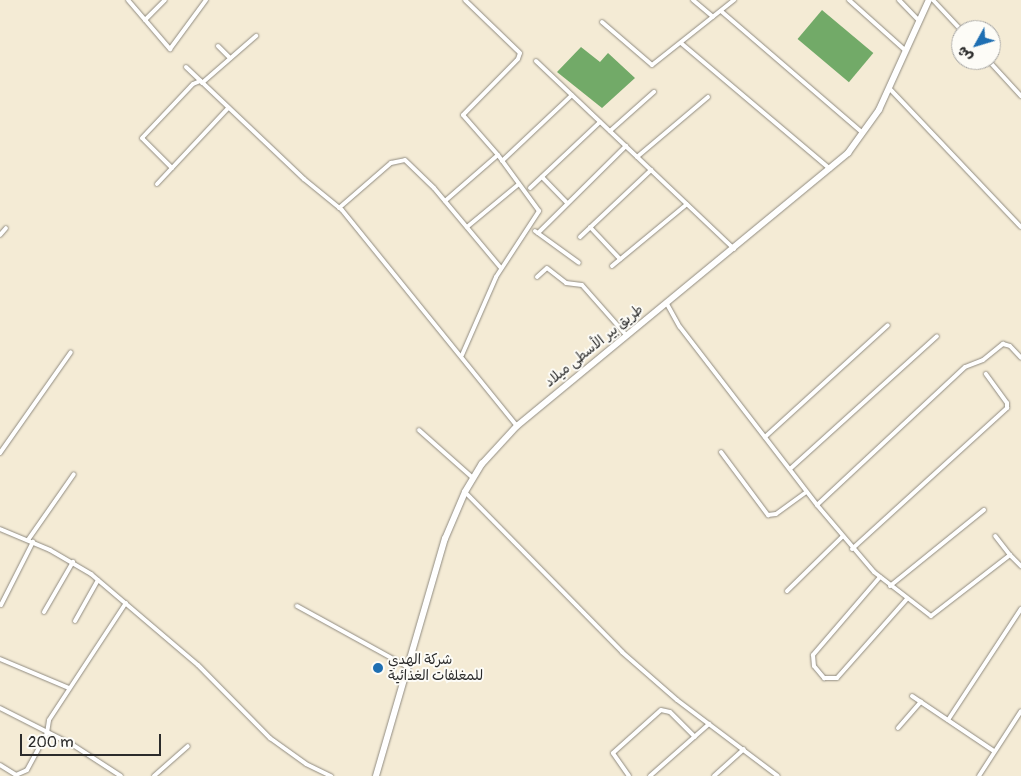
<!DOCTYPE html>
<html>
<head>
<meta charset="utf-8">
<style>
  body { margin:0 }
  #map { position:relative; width:1021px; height:776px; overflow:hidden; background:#f4ebd5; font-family:Pangolin,"Playpen Sans Arabic",sans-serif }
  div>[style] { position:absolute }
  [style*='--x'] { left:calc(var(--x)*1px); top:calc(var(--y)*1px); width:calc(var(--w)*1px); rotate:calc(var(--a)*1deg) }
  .forest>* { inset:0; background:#72aa68; transform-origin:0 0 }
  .roads { filter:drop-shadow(0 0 1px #908b80) drop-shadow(0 0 1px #908b80) }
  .street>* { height:4px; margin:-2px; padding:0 2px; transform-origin:2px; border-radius:2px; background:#fff }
  .primary>* { height:5.5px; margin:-2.75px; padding:0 2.75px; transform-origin:2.75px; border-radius:2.75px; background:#fff }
  .dots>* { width:14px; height:14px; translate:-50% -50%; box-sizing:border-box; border:2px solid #fdfcf7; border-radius:50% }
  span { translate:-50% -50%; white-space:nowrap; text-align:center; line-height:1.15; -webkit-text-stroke:4px #fdfcf7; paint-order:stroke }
  .street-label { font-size:14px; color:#2b2b2b }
  .poi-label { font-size:14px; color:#2b2b2b }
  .left { translate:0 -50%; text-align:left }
  .north { position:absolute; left:951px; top:20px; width:50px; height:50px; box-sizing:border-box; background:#fdfcf7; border:1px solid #a9a8a5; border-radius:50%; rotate:231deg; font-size:14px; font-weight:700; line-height:20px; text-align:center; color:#2b2b2b }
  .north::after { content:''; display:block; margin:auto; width:18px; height:22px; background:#1f6fb2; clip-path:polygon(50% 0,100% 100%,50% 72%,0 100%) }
  .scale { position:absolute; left:20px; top:734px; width:141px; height:22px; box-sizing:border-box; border:2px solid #2b2b2b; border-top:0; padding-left:6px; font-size:15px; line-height:18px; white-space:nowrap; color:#2b2b2b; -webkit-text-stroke:4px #fdfcf7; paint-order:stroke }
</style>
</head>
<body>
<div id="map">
  <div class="forest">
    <div style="left:822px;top:10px;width:67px;height:38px;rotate:40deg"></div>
    <div style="clip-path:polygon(581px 47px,600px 62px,608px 53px,635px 78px,602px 108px,557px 72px)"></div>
  </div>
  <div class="roads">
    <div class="street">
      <div style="--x:128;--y:0;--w:65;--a:49.4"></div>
      <div style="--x:170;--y:49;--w:61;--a:-53.7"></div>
      <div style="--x:693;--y:0;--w:26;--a:40"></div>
      <div style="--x:849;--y:0;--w:76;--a:41.8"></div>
      <div style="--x:899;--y:0;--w:29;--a:46"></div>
      <div style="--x:933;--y:0;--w:41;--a:47"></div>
      <div style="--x:721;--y:11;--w:187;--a:40.7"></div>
      <div style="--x:145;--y:20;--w:28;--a:-45"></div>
      <div style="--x:602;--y:22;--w:66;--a:40.7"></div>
      <div style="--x:652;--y:65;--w:105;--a:-38.4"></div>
      <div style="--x:681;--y:43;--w:195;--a:40.2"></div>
      <div style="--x:218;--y:46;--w:17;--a:45"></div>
      <div style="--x:988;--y:60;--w:49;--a:47.5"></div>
      <div style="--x:536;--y:61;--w:273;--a:43.5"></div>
      <div style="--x:186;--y:67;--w:163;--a:43.5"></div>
      <div style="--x:304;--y:179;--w:49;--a:39.2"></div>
      <div style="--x:342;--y:210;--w:278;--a:51"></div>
      <div style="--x:202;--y:83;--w:72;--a:-41"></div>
      <div style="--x:890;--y:89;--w:190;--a:46.5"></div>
      <div style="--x:610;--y:131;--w:59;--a:-41.6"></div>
      <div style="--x:637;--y:157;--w:93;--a:-40.2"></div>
      <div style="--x:502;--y:161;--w:96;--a:-43.3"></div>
      <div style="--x:172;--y:168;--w:42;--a:-135"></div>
      <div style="--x:142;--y:138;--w:74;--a:-46.6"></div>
      <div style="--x:193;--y:84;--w:8;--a:-23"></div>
      <div style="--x:542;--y:177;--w:35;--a:46"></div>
      <div style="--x:157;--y:184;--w:104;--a:-46.9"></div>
      <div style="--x:530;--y:188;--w:96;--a:-43.3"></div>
      <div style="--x:445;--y:201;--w:70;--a:-41"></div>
      <div style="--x:339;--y:208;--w:69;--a:-40.9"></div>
      <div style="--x:391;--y:163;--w:14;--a:-12"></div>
      <div style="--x:405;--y:160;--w:40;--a:44"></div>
      <div style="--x:434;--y:188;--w:104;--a:50.1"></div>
      <div style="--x:467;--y:227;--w:67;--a:-39.6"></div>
      <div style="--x:590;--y:227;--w:44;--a:46.8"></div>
      <div style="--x:535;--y:231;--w:54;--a:36"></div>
      <div style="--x:538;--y:233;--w:124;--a:-44.7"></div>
      <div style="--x:0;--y:235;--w:9;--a:-49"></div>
      <div style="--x:580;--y:237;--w:98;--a:-43.3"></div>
      <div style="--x:612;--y:266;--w:97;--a:-39.6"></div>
      <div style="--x:537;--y:277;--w:13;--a:-42"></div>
      <div style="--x:547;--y:268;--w:24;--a:38"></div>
      <div style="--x:566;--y:283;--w:16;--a:7"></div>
      <div style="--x:582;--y:285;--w:68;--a:48.6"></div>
      <div style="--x:667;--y:304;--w:26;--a:61"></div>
      <div style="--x:680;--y:327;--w:225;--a:52.4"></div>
      <div style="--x:817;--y:505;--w:202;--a:-43"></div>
      <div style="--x:965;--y:367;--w:19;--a:-21"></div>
      <div style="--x:983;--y:360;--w:26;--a:-39"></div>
      <div style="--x:1003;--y:344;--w:7;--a:16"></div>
      <div style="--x:1010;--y:346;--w:16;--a:47"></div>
      <div style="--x:462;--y:355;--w:85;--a:-66.4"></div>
      <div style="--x:496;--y:277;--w:79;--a:-56.9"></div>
      <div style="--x:539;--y:211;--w:69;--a:-126.2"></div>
      <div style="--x:498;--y:155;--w:53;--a:-131.2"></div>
      <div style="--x:463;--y:115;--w:78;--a:-45.5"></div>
      <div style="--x:518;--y:59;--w:6;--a:-72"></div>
      <div style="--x:520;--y:53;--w:76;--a:-136.1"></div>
      <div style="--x:419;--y:430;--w:72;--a:41.6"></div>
      <div style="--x:765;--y:437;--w:166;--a:-42.3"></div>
      <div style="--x:721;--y:452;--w:79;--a:53.3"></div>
      <div style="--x:768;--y:515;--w:8;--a:-7"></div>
      <div style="--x:776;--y:514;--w:37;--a:-36"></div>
      <div style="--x:0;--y:453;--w:123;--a:-54.9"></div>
      <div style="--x:790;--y:469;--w:198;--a:-42.1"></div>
      <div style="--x:465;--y:492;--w:224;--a:45.5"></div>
      <div style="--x:622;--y:652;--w:73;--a:41.1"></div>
      <div style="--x:677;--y:700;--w:126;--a:37"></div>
      <div style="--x:817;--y:505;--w:88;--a:49.6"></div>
      <div style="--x:874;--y:572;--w:72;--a:37.7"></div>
      <div style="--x:931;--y:616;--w:100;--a:-37.7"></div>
      <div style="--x:1010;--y:555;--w:24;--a:-128"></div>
      <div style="--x:0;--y:529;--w:54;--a:22.8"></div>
      <div style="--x:50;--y:550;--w:48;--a:30.3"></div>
      <div style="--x:91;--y:574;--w:140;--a:40.4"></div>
      <div style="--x:198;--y:665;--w:103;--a:45.4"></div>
      <div style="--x:270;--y:738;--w:44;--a:35.8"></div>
      <div style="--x:306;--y:764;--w:28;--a:26"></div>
      <div style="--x:28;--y:540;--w:80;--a:-55.1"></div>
      <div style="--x:852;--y:549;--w:210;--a:-42.3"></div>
      <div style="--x:1007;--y:408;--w:5;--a:-90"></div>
      <div style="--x:1007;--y:403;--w:36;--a:-126"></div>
      <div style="--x:1010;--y:555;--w:16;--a:45"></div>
      <div style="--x:880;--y:577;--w:103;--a:130.7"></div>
      <div style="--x:813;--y:655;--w:11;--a:85"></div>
      <div style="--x:814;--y:666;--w:16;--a:50"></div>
      <div style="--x:824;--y:678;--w:13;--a:0"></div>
      <div style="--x:837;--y:678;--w:106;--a:-48.5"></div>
      <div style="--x:890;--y:586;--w:121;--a:-39"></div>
      <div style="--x:787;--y:591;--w:78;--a:-44.5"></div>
      <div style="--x:1;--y:605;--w:71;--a:-63.1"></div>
      <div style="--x:297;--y:606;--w:127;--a:28.8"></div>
      <div style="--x:44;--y:612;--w:58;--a:-59.9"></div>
      <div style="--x:75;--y:621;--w:47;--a:-60.7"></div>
      <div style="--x:0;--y:659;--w:75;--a:22.8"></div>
      <div style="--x:912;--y:696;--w:99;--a:33.9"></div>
      <div style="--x:0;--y:708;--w:82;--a:26.9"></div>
      <div style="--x:73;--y:745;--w:57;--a:32.9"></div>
      <div style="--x:948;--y:720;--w:133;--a:-56.7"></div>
      <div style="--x:898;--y:728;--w:35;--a:-49"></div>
      <div style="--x:0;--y:765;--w:19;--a:32"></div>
      <div style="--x:16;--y:775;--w:12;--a:-24"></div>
      <div style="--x:27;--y:770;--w:42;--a:-61.6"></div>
      <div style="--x:47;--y:733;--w:13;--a:-81"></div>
      <div style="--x:49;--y:720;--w:140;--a:-56.7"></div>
      <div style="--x:154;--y:776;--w:45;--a:-41.4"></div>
      <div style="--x:629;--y:776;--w:28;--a:-125"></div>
      <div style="--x:613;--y:753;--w:64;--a:-41.9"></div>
      <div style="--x:661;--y:710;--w:9;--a:13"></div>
      <div style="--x:670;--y:712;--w:35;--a:45"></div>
      <div style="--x:650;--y:776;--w:79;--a:-41.4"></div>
      <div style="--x:714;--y:776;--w:40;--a:-42"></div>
      <div style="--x:979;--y:776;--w:77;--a:-57.1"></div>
    </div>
    <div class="primary">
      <div style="--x:376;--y:776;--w:247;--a:-73.8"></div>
      <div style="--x:445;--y:539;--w:51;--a:-66.9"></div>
      <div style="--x:465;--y:492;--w:33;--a:-59"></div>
      <div style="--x:482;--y:464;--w:52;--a:-47.4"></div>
      <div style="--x:517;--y:426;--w:429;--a:-39.5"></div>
      <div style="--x:848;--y:153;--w:53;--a:-54.2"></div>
      <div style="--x:879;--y:110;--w:121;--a:-65.6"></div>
    </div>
  </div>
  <div class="dots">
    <div style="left:378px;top:668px;background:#1f6fb2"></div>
  </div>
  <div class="street-label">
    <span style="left:594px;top:346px;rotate:-39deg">طريق بير الأسطى ميلاد</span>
  </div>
  <div class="poi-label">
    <span class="left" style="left:388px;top:668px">شركة الهدي<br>للمغلفات الغذائية</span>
  </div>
  <div class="north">ش</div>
  <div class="scale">200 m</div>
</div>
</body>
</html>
